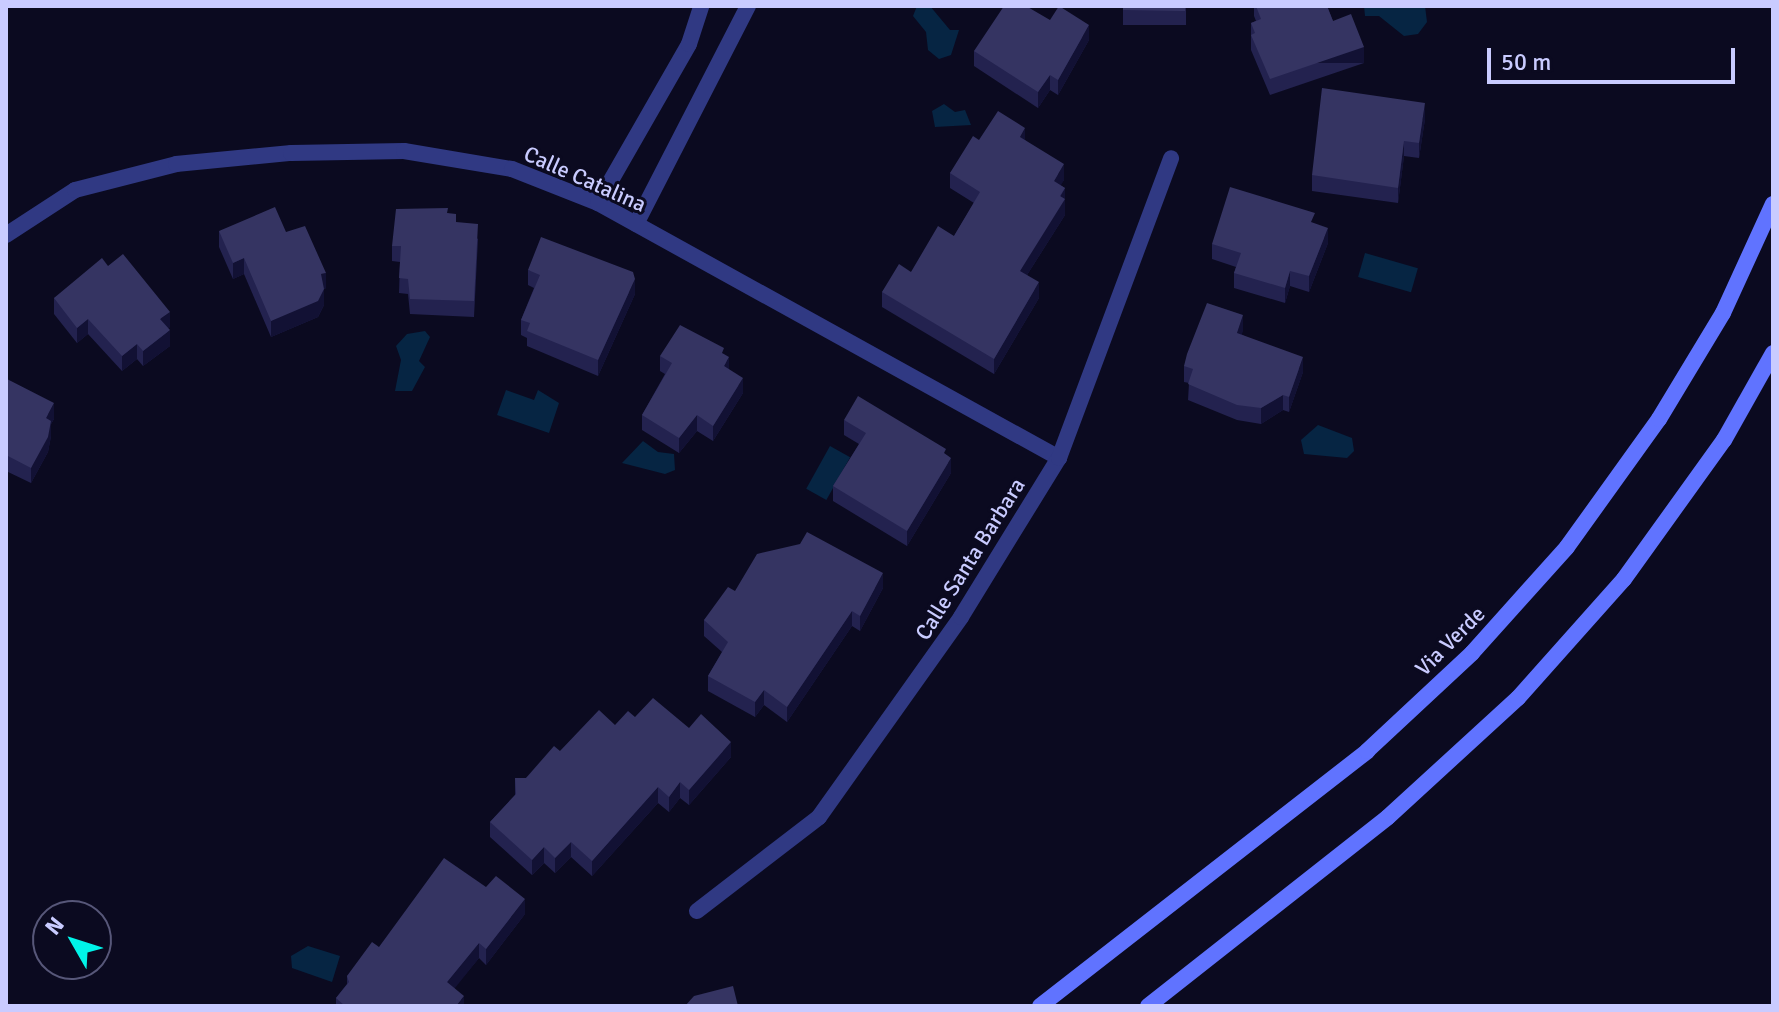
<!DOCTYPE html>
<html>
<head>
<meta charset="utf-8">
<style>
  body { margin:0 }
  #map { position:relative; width:1779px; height:1012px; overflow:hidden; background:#0b0a20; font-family:Signika,sans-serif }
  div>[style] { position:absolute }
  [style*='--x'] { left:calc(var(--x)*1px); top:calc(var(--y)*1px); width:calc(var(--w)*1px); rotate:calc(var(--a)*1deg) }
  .water>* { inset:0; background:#062543; transform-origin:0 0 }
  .minor>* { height:16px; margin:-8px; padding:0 8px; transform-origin:8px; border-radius:8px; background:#303983 }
  .secondary>* { height:16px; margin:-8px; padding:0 8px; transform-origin:8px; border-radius:8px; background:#6073ff }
  .wall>* { inset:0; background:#23224f; transform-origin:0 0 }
  .shaded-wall>* { inset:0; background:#121134; transform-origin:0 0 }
  .building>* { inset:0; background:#353462 }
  span { translate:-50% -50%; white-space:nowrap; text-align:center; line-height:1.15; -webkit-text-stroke:6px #0b0a20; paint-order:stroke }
  .street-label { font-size:22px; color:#c9cbff }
  .frame { position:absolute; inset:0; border:8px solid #c9cbff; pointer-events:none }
  .north { position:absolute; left:32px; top:900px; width:80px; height:80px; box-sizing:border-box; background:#0b0a20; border:2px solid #575779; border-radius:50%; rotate:309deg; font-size:22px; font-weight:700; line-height:32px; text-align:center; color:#c9cbff }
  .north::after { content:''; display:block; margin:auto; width:28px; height:36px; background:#00f4e9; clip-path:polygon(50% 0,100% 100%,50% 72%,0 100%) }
  .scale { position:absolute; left:1487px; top:48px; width:248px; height:36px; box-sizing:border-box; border:4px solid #c9cbff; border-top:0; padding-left:10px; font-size:24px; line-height:28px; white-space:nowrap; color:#c9cbff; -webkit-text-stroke:6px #0b0a20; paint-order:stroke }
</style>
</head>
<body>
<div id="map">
  <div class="water">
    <div style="clip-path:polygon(917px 6px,930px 6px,950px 30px,959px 30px,951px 55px,939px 59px,928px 50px,926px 32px,913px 16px)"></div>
    <div style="clip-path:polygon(1364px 6px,1425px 6px,1427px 22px,1418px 34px,1404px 36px,1379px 16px,1365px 16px)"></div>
    <div style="clip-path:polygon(944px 104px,955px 112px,965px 110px,971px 125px,935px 127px,932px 111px)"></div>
    <div style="left:1365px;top:253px;width:55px;height:25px;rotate:16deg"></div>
    <div style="clip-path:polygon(425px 331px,430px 337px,419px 361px,425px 367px,412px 391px,395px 391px,401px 360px,396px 346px,407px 334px)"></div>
    <div style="clip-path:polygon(506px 390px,534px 400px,538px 390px,559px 403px,549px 433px,497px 415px)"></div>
    <div style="clip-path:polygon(1318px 425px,1352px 438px,1354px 451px,1347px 458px,1304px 454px,1301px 440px)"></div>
    <div style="clip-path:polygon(643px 441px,658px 452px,674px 454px,675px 470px,665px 474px,622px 463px)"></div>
    <div style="left:830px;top:446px;width:23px;height:49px;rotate:29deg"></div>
    <div style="clip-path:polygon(308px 946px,340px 956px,332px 982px,292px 968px,291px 956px)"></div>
  </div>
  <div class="minor">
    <div style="--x:598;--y:203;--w:183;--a:-60.2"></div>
    <div style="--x:689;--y:44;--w:40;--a:-72"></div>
    <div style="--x:636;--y:224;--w:245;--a:-62.8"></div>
    <div style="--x:6;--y:235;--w:82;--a:-33.1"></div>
    <div style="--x:75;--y:190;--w:104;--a:-14.4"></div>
    <div style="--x:176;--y:164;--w:116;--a:-5.5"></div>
    <div style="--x:291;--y:153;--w:113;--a:-1"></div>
    <div style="--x:404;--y:151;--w:109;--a:9.5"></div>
    <div style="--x:512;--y:169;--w:92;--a:21.6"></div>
    <div style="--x:598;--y:203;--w:527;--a:28.95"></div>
    <div style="--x:697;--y:911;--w:154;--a:-37.6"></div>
    <div style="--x:819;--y:817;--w:245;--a:-54.6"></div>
    <div style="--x:961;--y:617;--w:187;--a:-58.4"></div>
    <div style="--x:1059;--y:458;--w:320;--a:-69.5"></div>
  </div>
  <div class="secondary">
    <div style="--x:1040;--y:1006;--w:415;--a:-37.9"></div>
    <div style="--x:1367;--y:751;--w:144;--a:-43"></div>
    <div style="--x:1472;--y:653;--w:142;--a:-48.1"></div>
    <div style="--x:1567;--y:547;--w:158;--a:-54.3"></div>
    <div style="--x:1659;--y:419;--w:124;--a:-58.9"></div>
    <div style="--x:1723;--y:313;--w:120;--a:-65.4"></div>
    <div style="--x:1148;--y:1006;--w:305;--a:-38.2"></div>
    <div style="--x:1388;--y:817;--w:176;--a:-42.5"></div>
    <div style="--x:1518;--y:698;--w:159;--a:-48.3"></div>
    <div style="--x:1624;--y:579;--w:171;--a:-54.3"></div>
    <div style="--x:1724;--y:440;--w:100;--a:-60.6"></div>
  </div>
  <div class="wall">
    <div style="left:1123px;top:6px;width:63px;height:19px"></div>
    <div style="clip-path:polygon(1254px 6px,1327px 6px,1333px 21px,1364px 63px,1270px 95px,1251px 50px,1251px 23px,1256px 21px,1254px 16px)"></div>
    <div style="clip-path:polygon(1050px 20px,1089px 40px,1058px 95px,1050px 90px,1038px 108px,974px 66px,974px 51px)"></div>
    <div style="clip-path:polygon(1425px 119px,1419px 158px,1404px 156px,1398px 203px,1312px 191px,1312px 175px)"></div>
    <div style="clip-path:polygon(979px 140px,1025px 140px,1064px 180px,1060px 185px,1065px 188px,1065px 215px,1027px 275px,1039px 298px,994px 374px,882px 307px,882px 292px,911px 272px,954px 236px,974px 203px,950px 188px,950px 173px)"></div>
    <div style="clip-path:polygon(448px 213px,456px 222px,478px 239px,474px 317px,410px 314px,408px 294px,399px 293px,400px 262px,392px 261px,392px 246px)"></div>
    <div style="clip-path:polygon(1315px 224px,1328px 243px,1309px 292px,1290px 286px,1285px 303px,1234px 288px,1234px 273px,1236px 267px,1212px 259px,1212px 244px)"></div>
    <div style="clip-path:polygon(219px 231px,326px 288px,324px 289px,324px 305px,318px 317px,271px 337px,244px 274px,233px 279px,219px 247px)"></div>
    <div style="clip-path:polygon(108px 266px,170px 327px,168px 328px,170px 346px,143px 366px,137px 359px,122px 371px,88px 334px,77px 343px,54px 314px,54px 298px)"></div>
    <div style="clip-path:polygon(528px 270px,635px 294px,598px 376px,527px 346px,527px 338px,521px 335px,521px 320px,534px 288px,528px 285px)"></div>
    <div style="clip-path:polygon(1243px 331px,1241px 334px,1303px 372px,1289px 412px,1283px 410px,1261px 424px,1237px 420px,1188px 400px,1189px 383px,1184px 382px,1184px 366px)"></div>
    <div style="clip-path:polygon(724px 354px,729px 370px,743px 393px,713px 441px,697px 431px,679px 453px,642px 430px,642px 415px,665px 374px,660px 371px,660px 356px)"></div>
    <div style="clip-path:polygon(6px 382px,54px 419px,51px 424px,51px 436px,48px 452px,31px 483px,6px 471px)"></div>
    <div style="clip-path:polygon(844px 420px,946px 455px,951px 473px,907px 546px,833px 501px,833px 486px,859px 444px,844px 435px)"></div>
    <div style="clip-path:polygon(883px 588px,860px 631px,852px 626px,787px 722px,764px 705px,755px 717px,708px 691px,708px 676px,722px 652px,704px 636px,704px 620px,735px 591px)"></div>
    <div style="clip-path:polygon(635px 717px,689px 728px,731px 757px,689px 805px,680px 798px,669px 812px,658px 803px,592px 876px,571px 857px,555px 873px,544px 863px,532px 875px,490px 837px,490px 822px,515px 795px,515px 778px,526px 778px,560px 751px)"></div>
    <div style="clip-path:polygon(525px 914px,486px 965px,479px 958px,454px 988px,464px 1006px,336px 1006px,336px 998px,347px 984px,347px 976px,379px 947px)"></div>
  </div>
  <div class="shaded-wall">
    <div style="clip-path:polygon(1089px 25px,1089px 40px,1058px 95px,1058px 80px)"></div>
    <div style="left:1364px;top:47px;width:16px;height:99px;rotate:90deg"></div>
    <div style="clip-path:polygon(1050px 75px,1050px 90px,1038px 108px,1038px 92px)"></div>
    <div style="clip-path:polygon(1425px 103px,1425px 119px,1419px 158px,1419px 143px)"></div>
    <div style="clip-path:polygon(1025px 128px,1025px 143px,1020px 137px)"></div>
    <div style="clip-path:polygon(1404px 141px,1404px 156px,1398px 203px,1398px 188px)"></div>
    <div style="clip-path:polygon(1064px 164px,1064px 180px,1054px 197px,1054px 181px)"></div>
    <div style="clip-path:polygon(1065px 188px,1065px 215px,1020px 286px,1020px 271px)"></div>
    <div style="clip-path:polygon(1328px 228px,1328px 243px,1309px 292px,1309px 276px)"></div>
    <div style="clip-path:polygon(244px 258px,244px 274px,233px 279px,233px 263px)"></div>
    <div style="clip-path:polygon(1290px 271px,1290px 286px,1285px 303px,1285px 288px)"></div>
    <div style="clip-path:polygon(326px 273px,326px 288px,321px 290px,321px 274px)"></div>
    <div style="clip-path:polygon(635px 279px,635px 294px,598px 376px,598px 360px)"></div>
    <div style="clip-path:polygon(1039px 282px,1039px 298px,994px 374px,994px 359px)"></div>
    <div style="clip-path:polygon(324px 289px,324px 305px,318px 317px,271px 337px,271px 321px)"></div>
    <div style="clip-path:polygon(170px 312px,170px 327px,160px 334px,160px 319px)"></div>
    <div style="clip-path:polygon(1243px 315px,1243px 331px,1237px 348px,1237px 333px)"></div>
    <div style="clip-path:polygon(88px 319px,88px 334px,77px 343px,77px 328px)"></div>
    <div style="clip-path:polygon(170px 330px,170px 346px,143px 366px,143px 351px)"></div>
    <div style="clip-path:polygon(137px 344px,137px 359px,122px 371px,122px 356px)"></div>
    <div style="clip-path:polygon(729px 357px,729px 373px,724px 366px)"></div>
    <div style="clip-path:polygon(1303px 357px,1303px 372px,1289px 412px,1289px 397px)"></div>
    <div style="clip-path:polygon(743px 378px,743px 393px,713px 441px,713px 426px)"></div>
    <div style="clip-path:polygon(1283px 395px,1283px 410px,1261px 424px,1261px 408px)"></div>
    <div style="clip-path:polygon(54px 403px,54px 419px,51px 424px,51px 436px,48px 452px,31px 483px,31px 468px,46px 418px)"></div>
    <div style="clip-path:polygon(697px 415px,697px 431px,679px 453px,679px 438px)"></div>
    <div style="clip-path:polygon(951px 458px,951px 473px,907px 546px,907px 531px)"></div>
    <div style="clip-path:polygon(883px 573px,883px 588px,860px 631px,860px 616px)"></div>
    <div style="clip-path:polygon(852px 611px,852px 626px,787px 722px,787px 707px)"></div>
    <div style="clip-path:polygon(764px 690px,764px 705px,755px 717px,755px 702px)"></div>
    <div style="clip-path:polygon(731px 742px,731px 757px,689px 805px,689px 790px)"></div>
    <div style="clip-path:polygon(680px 782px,680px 798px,669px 812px,669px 797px)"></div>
    <div style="clip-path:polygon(658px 787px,658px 803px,592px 876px,592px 861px)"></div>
    <div style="clip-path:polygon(571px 842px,571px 857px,555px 873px,555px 858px)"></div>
    <div style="clip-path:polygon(544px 847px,544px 863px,532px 875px,532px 860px)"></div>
    <div style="clip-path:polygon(525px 899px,525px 914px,486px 965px,486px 949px)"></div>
    <div style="clip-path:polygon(479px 943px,479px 958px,447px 998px,447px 982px)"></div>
    <div style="clip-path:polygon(464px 996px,464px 1006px,456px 1006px)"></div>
  </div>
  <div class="building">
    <div style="clip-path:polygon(1004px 6px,1026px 6px,1050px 20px,1059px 6px,1089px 25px,1058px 80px,1050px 75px,1038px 92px,974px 51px)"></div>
    <div style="clip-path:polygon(1123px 6px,1185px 6px,1185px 11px,1123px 10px)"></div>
    <div style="clip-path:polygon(1256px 6px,1327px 6px,1333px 21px,1351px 14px,1364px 47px,1270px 79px,1251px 35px,1255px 33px,1251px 23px,1261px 19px)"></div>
    <div style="clip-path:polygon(1322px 88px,1425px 103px,1419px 143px,1404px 141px,1398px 188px,1312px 175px)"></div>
    <div style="clip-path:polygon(998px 111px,1025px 128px,1020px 137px,1064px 164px,1054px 181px,1065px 188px,1060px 196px,1065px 199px,1020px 271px,1039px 282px,994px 359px,882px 292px,899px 264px,911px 272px,938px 226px,954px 236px,980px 192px,950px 173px,973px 136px,979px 140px)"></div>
    <div style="clip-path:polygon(1230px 187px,1315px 213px,1311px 222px,1328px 228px,1309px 276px,1290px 271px,1285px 288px,1234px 273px,1241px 253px,1212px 244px)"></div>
    <div style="clip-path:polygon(275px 207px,286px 232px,305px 226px,326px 273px,321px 274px,324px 289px,318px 301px,271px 321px,244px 258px,233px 263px,219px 231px)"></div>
    <div style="clip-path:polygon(448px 208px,447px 213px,456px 214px,456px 222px,478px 224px,474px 301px,410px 299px,408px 279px,399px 278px,401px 246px,392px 246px,396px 209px)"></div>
    <div style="clip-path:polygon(541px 237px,633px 272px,635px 279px,598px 360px,527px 331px,530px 323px,521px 320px,540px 275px,528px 270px)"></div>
    <div style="clip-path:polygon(123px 254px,170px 312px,160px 319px,170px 330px,143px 351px,137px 344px,122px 356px,88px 319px,77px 328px,54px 298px,102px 258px,108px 266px)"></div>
    <div style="clip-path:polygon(1207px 303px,1243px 315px,1237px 333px,1303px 357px,1289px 397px,1283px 395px,1261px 408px,1237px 405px,1188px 384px,1193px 369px,1184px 366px,1187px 354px)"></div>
    <div style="clip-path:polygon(680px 325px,724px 348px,722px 353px,729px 357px,724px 366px,743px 378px,713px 426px,697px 415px,679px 438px,642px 415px,672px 363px,660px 356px)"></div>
    <div style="clip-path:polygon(7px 379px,54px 403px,46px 418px,51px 421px,48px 437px,31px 468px,6px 455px,6px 382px)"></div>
    <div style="clip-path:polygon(858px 396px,946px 449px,944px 453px,951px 458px,907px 531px,833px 486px,866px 433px,844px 420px)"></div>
    <div style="clip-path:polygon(807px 532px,883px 573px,860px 616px,852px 611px,787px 707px,764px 690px,755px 702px,708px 676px,728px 642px,704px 620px,728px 587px,735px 591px,757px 554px,800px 544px)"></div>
    <div style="clip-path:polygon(653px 698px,689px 728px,701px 714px,731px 742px,689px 790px,680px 782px,669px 797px,658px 787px,592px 861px,571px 842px,555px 858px,544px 847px,532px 860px,490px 822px,516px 794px,515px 778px,526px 778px,554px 746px,560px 751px,599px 710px,615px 725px,628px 711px,635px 717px)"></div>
    <div style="clip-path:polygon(444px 858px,486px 887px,496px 876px,525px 899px,486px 949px,479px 943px,447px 982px,464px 996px,456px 1006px,345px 1006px,336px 998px,349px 982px,347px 976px,372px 942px,379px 947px)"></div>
    <div style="clip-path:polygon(733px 986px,738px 1006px,685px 1006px,694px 996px)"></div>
  </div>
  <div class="street-label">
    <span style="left:585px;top:179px;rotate:24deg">Calle Catalina</span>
    <span style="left:970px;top:559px;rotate:-58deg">Calle Santa Barbara</span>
    <span style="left:1450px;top:641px;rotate:-45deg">Via Verde</span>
  </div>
  <div class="frame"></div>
  <div class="north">N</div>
  <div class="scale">50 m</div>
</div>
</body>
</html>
